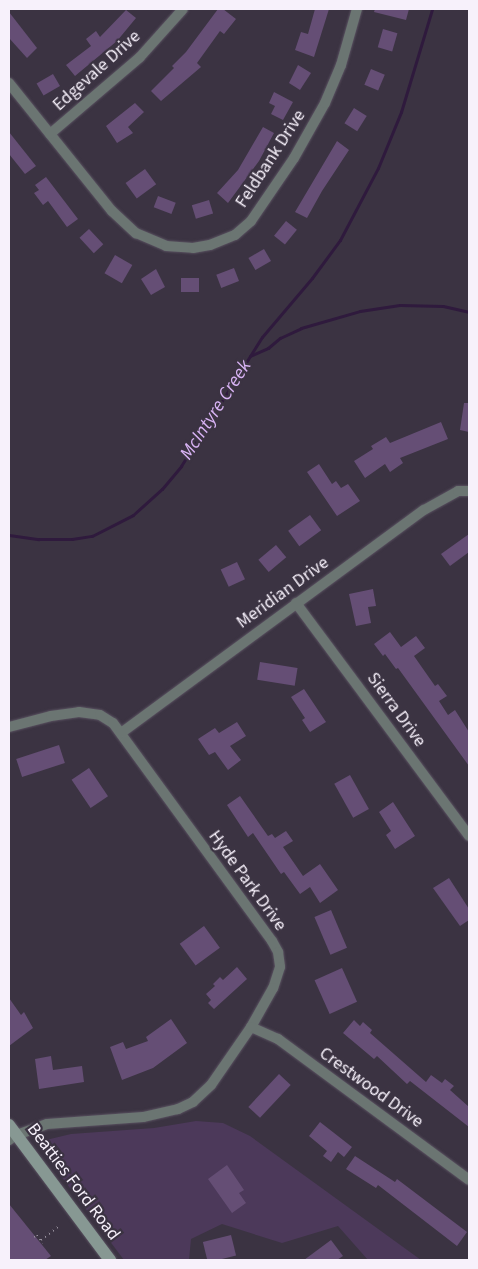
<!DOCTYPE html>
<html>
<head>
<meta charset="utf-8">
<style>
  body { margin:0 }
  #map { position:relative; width:478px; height:1269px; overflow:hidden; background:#3b3342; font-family:"Source Sans 3",sans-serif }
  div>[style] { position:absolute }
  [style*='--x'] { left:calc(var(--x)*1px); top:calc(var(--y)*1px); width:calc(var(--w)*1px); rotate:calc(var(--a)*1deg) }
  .green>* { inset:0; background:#4c395a }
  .stream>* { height:3px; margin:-1.5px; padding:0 1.5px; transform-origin:1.5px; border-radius:1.5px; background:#2f1a3d }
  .building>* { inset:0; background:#654e75; transform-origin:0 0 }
  .path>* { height:2px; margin-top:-1px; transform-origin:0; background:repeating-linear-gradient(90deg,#968f9c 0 1px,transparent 0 5px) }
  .roads { filter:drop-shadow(0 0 1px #595160) drop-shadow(0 0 1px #595160) }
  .street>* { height:10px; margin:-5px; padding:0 5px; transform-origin:5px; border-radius:5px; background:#6b7572 }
  .secondary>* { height:12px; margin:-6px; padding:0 6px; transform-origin:6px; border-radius:6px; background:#879893 }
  span { translate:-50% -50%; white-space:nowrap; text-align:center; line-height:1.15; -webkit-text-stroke:4.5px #3b3342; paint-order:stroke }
  .street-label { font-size:18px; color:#f7f1fb }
  .water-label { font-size:19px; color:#d8b3f4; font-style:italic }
  .frame { position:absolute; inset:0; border:10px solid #f7f1fb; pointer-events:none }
</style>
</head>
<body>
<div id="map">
  <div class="green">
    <div style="clip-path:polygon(196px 1121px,223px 1123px,250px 1136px,421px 1260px,368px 1260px,338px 1226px,282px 1243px,222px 1224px,191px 1239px,189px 1260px,124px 1260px,46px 1156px,46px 1140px,71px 1134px,154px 1128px)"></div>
  </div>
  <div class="stream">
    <div style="--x:250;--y:356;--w:20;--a:-24"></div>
    <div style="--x:268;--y:348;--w:16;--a:-40"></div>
    <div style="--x:280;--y:338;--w:23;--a:-25"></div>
    <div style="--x:301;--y:328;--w:61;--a:-16.1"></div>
    <div style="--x:360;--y:311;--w:40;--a:-8.5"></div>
    <div style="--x:400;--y:305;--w:43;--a:1.3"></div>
    <div style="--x:443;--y:306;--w:27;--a:13"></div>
    <div style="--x:9;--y:535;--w:30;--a:8"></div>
    <div style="--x:39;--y:539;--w:33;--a:0"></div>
    <div style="--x:72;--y:539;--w:20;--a:-9"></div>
    <div style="--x:92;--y:536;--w:46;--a:-27.1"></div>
    <div style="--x:133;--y:515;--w:39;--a:-42"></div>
    <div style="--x:162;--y:489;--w:30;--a:-50"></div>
    <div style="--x:181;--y:466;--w:152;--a:-57.9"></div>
    <div style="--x:262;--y:337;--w:77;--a:-49.7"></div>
    <div style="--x:312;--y:278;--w:47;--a:-53.6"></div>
    <div style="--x:340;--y:240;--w:81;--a:-62.2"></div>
    <div style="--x:378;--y:168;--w:61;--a:-67.7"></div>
    <div style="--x:401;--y:112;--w:108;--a:-73.2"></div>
  </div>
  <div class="building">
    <div style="clip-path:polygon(218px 9px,223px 9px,236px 19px,224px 34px,220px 31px,197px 63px,201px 67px,161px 101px,151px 91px,174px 68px,172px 66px,186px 52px)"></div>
    <div style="clip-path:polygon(315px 9px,329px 9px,314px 57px,295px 50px,301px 32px,308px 34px)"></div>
    <div style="clip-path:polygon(375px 9px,409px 9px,406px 20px,374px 12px)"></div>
    <div style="clip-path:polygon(126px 10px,136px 18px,117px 41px,75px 76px,66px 65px,91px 46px,86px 39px,96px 31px,100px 37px)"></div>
    <div style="clip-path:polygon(9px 12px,37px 48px,27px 58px,9px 38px)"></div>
    <div style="left:383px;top:29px;width:15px;height:19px;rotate:16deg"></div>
    <div style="clip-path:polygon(298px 65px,311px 73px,300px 90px,289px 83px)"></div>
    <div style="left:371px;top:69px;width:15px;height:17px;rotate:23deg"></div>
    <div style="left:53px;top:74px;width:14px;height:19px;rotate:60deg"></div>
    <div style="clip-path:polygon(274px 92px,293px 102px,283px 120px,271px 114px,275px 106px,269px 103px)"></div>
    <div style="clip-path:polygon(135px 103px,144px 112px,128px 127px,133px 133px,117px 143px,106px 126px)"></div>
    <div style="left:354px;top:108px;width:15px;height:18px;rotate:32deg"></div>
    <div style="clip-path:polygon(263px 127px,274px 133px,259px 161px,228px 203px,217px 193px,238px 170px)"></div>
    <div style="clip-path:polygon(9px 132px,36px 166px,25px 174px,9px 154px)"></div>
    <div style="clip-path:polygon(337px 141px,349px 150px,322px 191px,307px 218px,295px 212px)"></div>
    <div style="left:145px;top:169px;width:19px;height:24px;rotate:54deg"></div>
    <div style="clip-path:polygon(46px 177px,78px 219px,67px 227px,48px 201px,43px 205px,34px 193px,39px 190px,35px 185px)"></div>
    <div style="left:158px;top:196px;width:19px;height:12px;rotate:21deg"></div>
    <div style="left:209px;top:200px;width:14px;height:18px;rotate:73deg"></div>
    <div style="left:286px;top:221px;width:14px;height:19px;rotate:39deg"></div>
    <div style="left:89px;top:229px;width:21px;height:13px;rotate:47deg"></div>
    <div style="left:264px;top:249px;width:14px;height:18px;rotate:60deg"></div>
    <div style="left:115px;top:255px;width:20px;height:21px;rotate:30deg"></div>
    <div style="left:234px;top:268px;width:14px;height:19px;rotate:69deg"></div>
    <div style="clip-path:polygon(156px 269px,165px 287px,151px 295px,141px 279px)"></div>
    <div style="left:181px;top:278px;width:18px;height:14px"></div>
    <div style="clip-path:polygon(464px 403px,469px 403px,469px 432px,460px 430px)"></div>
    <div style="clip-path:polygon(441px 422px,448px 439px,400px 458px,403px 463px,390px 472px,385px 464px,365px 478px,354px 461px,373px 449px,371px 446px,386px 437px,390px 443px)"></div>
    <div style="clip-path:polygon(319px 464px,332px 484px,336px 481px,341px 488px,348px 484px,360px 501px,337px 516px,307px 472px)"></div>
    <div style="left:310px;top:515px;width:19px;height:27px;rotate:54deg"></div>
    <div style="clip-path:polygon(469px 534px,469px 552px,450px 566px,441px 554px)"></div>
    <div style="left:276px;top:545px;width:16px;height:23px;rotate:50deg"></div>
    <div style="left:237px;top:562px;width:19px;height:18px;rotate:65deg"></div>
    <div style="clip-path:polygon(373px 589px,376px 606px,368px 607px,371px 623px,356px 626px,349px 594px)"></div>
    <div style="clip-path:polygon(390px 632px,401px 647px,416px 636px,425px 648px,414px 656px,435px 686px,438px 684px,447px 696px,439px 701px,448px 715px,455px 710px,469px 732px,469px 766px,398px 668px,396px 669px,385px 654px,383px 656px,374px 644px)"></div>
    <div style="left:260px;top:662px;width:38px;height:18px;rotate:9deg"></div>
    <div style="clip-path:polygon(304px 689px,326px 722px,310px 732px,302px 720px,305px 718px,291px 697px)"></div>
    <div style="clip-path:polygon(237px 722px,246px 736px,230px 746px,241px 760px,228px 770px,215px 752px,209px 755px,198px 739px,215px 728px,219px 733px)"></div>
    <div style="left:59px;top:745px;width:19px;height:45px;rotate:72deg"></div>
    <div style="left:89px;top:768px;width:34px;height:21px;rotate:56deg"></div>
    <div style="left:350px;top:775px;width:39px;height:18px;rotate:61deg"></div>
    <div style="clip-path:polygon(240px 796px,268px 836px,272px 834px,275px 838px,286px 831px,293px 841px,283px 847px,303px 876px,320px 864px,338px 890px,320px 903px,310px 887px,300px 894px,284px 872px,281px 874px,253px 833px,248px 837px,227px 805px)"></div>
    <div style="clip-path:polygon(393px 802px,415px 836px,395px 849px,386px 835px,391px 831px,379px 812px)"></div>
    <div style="clip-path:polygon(449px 878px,469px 909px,469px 920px,460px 926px,433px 888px)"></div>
    <div style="left:331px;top:910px;width:41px;height:18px;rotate:67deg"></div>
    <div style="left:204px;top:926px;width:27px;height:30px;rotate:54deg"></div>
    <div style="clip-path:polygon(237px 967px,247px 979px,214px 1009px,208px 1003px,211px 1000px,206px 994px,215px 986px,213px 984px,220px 977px,223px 980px)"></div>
    <div style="left:342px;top:968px;width:37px;height:30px;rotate:66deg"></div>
    <div style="clip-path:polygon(9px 998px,21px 1015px,24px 1012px,33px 1028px,9px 1046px)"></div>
    <div style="clip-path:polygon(171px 1019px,187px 1043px,153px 1068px,122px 1080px,110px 1047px,123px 1042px,126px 1049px,148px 1041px,146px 1037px)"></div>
    <div style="clip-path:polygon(354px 1020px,360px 1026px,363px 1022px,372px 1030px,370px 1033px,426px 1082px,431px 1075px,442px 1083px,445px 1079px,454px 1086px,450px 1090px,469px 1107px,469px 1127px,410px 1081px,407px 1084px,377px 1056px,374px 1059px,343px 1033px)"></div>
    <div style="clip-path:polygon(51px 1056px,53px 1070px,82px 1066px,84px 1082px,39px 1089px,35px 1059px)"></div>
    <div style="left:279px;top:1074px;width:16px;height:45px;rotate:43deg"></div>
    <div style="clip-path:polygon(320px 1122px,352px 1147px,344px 1157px,338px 1152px,331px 1162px,323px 1156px,327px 1151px,309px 1136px)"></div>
    <div style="clip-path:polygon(355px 1156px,395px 1182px,397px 1179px,467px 1232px,457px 1246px,378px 1185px,376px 1188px,346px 1169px)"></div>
    <div style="clip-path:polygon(227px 1165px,244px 1190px,239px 1193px,246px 1203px,232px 1213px,208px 1179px)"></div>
    <div style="clip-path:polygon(9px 1204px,51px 1256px,45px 1260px,9px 1260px)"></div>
    <div style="left:231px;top:1235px;width:21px;height:29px;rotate:76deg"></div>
    <div style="clip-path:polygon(331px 1240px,343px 1256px,337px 1260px,304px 1260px)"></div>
  </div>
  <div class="path">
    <div style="--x:34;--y:1237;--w:4;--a:-34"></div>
    <div style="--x:37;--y:1235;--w:10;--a:53"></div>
    <div style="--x:41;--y:1240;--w:23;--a:-38"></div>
  </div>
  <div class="roads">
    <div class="street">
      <div style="--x:9;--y:83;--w:164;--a:51.2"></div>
      <div style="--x:112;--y:211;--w:33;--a:43"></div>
      <div style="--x:136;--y:233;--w:33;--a:23"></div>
      <div style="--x:166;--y:246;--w:27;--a:4"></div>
      <div style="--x:193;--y:248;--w:17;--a:-10"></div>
      <div style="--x:210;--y:245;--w:27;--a:-22"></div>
      <div style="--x:235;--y:235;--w:21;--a:-41"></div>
      <div style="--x:251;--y:221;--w:76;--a:-55.7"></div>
      <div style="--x:294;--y:158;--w:63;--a:-60.6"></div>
      <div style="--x:325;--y:103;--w:41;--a:-67.2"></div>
      <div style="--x:341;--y:65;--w:58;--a:-74.1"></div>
      <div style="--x:50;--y:134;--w:118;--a:-40.5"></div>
      <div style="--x:140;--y:57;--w:64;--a:-48.1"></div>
      <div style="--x:296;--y:603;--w:290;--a:53.4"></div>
      <div style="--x:9;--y:727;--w:43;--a:-14.7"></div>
      <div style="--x:51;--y:716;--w:28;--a:-8"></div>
      <div style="--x:79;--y:712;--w:21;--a:8"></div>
      <div style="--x:100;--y:715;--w:15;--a:32"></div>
      <div style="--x:113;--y:723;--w:270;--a:53.9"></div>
      <div style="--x:272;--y:941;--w:13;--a:61"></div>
      <div style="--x:278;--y:952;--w:15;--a:82"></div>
      <div style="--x:280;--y:967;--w:22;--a:108"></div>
      <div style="--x:273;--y:988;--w:45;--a:119.4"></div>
      <div style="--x:251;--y:1027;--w:70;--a:124.6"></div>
      <div style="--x:211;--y:1085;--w:25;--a:137"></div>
      <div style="--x:193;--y:1102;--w:17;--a:155"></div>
      <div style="--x:178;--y:1109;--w:36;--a:167"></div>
      <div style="--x:143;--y:1117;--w:96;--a:175.8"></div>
      <div style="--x:47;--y:1124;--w:33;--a:160"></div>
      <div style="--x:16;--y:1135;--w:9;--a:144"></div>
      <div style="--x:121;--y:733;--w:376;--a:-36.4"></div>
      <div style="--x:424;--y:510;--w:39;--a:-29"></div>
      <div style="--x:458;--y:491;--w:11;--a:0"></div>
      <div style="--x:251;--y:1027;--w:30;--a:24"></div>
      <div style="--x:278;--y:1039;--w:237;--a:36.4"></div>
    </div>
    <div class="secondary">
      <div style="--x:9;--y:1125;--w:169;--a:53.2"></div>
    </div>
  </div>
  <div class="street-label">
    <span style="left:97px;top:71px;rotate:-42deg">Edgevale Drive</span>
    <span style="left:271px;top:159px;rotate:-57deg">Feldbank Drive</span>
    <span style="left:283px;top:593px;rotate:-36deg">Meridian Drive</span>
    <span style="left:396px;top:710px;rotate:54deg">Sierra Drive</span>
    <span style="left:247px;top:881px;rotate:54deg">Hyde Park Drive</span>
    <span style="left:371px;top:1088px;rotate:36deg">Crestwood Drive</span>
    <span style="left:73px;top:1182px;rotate:53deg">Beatties Ford Road</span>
  </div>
  <div class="water-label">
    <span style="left:216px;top:410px;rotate:-57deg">McIntyre Creek</span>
  </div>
  <div class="frame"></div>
</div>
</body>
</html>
